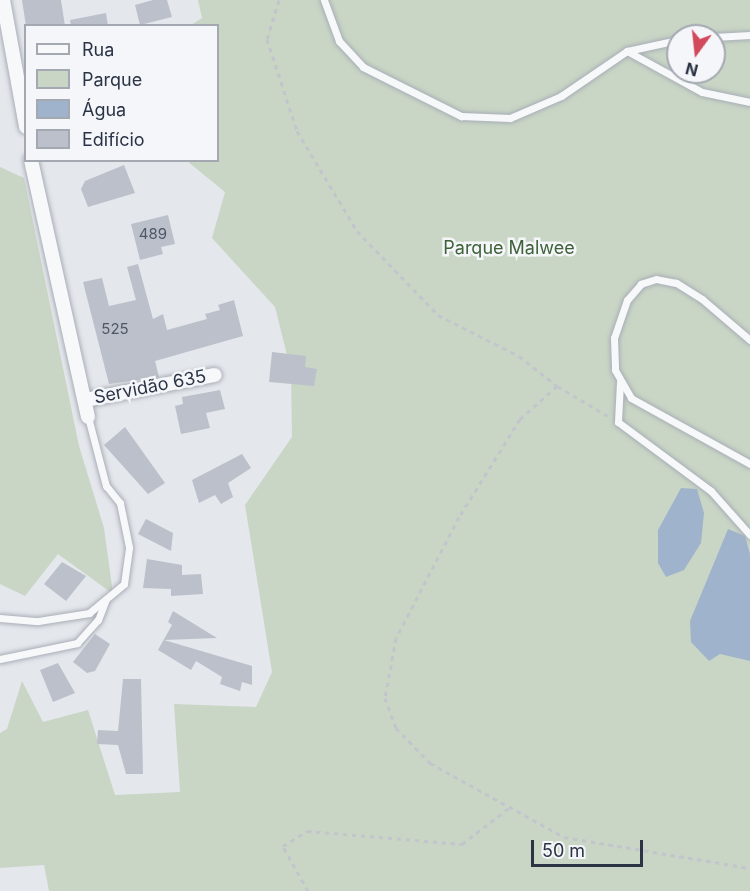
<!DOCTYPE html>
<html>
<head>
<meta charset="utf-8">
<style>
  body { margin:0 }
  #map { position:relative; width:750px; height:891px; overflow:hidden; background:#e4e7ec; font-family:Inter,sans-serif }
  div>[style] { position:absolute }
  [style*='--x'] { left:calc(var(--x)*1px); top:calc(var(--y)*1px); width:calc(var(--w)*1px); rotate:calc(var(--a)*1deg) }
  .green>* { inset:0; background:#c9d6c5 }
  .water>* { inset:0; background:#9fb4cc }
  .building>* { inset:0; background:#bbc0ca }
  .path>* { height:3px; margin-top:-1.5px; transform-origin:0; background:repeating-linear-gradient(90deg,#c2c5cb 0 4.5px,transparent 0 9px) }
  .roads { filter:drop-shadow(0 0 2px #a9aeb7) drop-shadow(0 0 2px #a9aeb7) }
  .lane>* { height:7px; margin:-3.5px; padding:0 3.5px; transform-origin:3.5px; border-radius:3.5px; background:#f7f8fa }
  .street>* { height:14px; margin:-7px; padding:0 7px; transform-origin:7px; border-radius:7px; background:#f7f8fa }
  span { translate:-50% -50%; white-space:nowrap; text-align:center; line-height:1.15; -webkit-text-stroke:5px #f4f6f9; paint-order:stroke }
  .number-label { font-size:15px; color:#4f5766 }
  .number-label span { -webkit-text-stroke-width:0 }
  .park-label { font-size:18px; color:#3f6138 }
  .street-label { font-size:18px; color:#2b3445 }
  .legend { position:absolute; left:24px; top:24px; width:195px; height:138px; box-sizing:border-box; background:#f4f6f9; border:2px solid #a4a8b1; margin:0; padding:8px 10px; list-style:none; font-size:18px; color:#2b3445 }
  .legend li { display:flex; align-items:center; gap:12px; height:30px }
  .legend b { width:30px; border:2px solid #a4a8b1 }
  .north { position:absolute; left:666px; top:24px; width:60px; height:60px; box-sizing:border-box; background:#f4f6f9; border:2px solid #a4a8b1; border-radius:50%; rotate:195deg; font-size:16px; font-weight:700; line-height:24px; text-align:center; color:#2b3445 }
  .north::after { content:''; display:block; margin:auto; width:21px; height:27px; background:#d1495b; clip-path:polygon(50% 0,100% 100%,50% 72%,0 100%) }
  .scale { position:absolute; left:531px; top:840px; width:112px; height:27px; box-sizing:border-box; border:3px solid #2b3445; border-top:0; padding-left:8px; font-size:18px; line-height:21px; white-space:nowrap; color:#2b3445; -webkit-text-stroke:4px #f4f6f9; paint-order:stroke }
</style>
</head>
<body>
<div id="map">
  <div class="green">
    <div style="clip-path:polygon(evenodd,198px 0,750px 0,750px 891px,49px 891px,44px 865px,0 868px,0 733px,7px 729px,22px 681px,43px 722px,88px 710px,115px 795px,180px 792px,174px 704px,256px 707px,272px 672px,245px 505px,292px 437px,291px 371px,275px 307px,212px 238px,225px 192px,187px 161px,218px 160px,218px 26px,191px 25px,202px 18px,198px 0,678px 36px,714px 36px,714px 72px,678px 72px,678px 36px)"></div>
    <div style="clip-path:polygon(0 167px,24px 178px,79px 446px,104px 528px,113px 594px,58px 554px,25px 596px,0 584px)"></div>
  </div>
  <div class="water">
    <div style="clip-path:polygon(681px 488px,697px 489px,704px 513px,701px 543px,684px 570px,666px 577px,658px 563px,658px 530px)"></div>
    <div style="clip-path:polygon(728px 529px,745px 536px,750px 554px,750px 661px,720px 654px,709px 661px,691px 642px,690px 621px)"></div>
  </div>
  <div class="building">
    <div style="clip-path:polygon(22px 0,61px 0,65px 26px,26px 26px)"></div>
    <div style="clip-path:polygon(153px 0,167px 0,172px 17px,140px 25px,135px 5px)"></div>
    <div style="clip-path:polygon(106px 13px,108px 26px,71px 26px,70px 20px)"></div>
    <div style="clip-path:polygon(124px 165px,135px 193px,88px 207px,81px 189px,85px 181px)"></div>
    <div style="clip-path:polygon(168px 215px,175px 244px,161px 247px,163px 254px,140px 260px,131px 224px)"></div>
    <div style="clip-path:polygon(138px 264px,153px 319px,163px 314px,167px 330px,207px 319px,205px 314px,220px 310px,218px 305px,234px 300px,243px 336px,155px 361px,159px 377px,109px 384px,83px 282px,102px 278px,109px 306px,136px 300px,127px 267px)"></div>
    <div style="clip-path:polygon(272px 352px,306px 356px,305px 367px,317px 369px,314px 386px,269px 382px)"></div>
    <div style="clip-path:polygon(220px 390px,225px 409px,206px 413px,210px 428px,181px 434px,175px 406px,183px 404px,182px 397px)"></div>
    <div style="clip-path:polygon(125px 427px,165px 483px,148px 494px,104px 445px)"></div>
    <div style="clip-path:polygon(242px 454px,251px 468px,228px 483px,233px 497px,221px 504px,215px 495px,199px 503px,192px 480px)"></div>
    <div style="clip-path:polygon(146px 519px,173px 533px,171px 551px,138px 534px)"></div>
    <div style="clip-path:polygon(147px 559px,182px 565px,182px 575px,201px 574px,203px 594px,171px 596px,171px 589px,143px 588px)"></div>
    <div style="clip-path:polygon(62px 562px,86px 576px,66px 601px,44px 584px)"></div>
    <div style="clip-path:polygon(173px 611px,217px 638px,164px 640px,252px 666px,252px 685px,242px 682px,240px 691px,220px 684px,222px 677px,196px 661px,191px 670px,158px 650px,172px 625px,168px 622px)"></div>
    <div style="clip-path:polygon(95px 634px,110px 644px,95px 671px,87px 673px,73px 662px)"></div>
    <div style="clip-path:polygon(58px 663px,75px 693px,53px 702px,40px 670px)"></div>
    <div style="clip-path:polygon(123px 679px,141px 679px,143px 774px,126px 774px,118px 745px,97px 744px,98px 730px,118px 731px)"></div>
  </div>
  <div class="path">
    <div style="--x:279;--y:0;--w:41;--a:107.1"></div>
    <div style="--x:267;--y:39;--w:97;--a:71.9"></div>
    <div style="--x:297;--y:131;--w:117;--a:59"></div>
    <div style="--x:357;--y:231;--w:117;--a:46"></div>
    <div style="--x:438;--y:315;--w:91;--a:26.8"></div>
    <div style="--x:519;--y:356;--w:48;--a:38.3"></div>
    <div style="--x:608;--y:416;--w:59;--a:-149.5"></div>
    <div style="--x:557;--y:386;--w:50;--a:138.3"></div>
    <div style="--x:520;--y:419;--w:115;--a:121.9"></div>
    <div style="--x:459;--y:517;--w:136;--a:117.5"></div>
    <div style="--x:396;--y:638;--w:61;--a:100.4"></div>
    <div style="--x:385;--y:698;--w:32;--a:70"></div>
    <div style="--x:396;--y:728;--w:49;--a:45.8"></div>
    <div style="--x:430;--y:763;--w:153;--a:28.9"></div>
    <div style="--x:564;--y:837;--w:189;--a:9.5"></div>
    <div style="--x:308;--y:891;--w:51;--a:-119.1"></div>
    <div style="--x:283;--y:846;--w:28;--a:-32"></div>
    <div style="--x:307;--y:831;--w:156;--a:4.8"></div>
    <div style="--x:462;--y:844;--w:59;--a:-37.5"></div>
  </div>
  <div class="roads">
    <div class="lane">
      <div style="--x:324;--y:0;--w:44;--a:69.9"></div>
      <div style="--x:339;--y:41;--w:35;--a:47"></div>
      <div style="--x:363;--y:67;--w:110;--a:26.6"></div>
      <div style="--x:461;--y:116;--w:49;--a:2.3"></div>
      <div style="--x:510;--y:118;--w:56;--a:-23.3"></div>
      <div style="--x:561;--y:96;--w:80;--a:-34.3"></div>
      <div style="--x:627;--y:51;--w:52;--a:-12.2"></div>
      <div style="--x:714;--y:37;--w:36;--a:-3"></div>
      <div style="--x:627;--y:51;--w:85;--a:28.7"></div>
      <div style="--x:702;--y:92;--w:49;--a:11.8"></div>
      <div style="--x:750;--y:340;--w:63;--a:-139.5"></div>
      <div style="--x:702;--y:299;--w:31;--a:-148"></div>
      <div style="--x:676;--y:283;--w:20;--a:-169"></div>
      <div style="--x:656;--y:279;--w:16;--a:162"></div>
      <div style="--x:641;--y:284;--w:21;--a:131"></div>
      <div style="--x:627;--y:300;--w:40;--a:108.9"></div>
      <div style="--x:614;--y:338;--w:32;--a:88"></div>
      <div style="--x:615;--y:370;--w:32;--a:60"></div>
      <div style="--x:631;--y:398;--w:136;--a:29"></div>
      <div style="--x:620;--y:382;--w:40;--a:92.9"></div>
      <div style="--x:618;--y:422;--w:116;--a:36.6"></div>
      <div style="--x:711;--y:491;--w:59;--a:48.4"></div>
      <div style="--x:0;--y:618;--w:38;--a:5"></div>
      <div style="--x:38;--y:621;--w:52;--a:-8.9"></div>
      <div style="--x:89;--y:613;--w:45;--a:-39.6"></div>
      <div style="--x:124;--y:584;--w:37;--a:-82"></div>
      <div style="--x:129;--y:547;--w:45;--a:-101.6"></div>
      <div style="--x:120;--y:503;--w:22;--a:-129"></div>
      <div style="--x:106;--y:486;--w:71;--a:-104.6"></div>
      <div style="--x:0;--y:659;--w:79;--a:-11.7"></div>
      <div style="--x:77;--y:643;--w:31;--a:-48"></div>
      <div style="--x:98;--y:620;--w:22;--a:-69"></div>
    </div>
    <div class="street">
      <div style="--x:3;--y:0;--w:129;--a:79.7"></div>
      <div style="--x:31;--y:160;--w:263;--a:77.5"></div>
      <div style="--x:85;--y:400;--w:132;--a:-10.9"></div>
    </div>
  </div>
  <div class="number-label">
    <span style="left:153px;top:234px">489</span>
    <span style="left:115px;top:329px">525</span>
  </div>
  <div class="park-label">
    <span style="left:509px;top:248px">Parque Malwee</span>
  </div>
  <div class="street-label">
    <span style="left:150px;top:387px;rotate:-11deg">Servidão 635</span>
  </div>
  <ul class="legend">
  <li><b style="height:8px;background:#f7f8fa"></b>Rua</li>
  <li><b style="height:16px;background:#c9d6c5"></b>Parque</li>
  <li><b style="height:16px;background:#9fb4cc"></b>Água</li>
  <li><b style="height:16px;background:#bbc0ca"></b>Edifício</li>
  </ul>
  <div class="north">N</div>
  <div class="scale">50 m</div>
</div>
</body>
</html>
